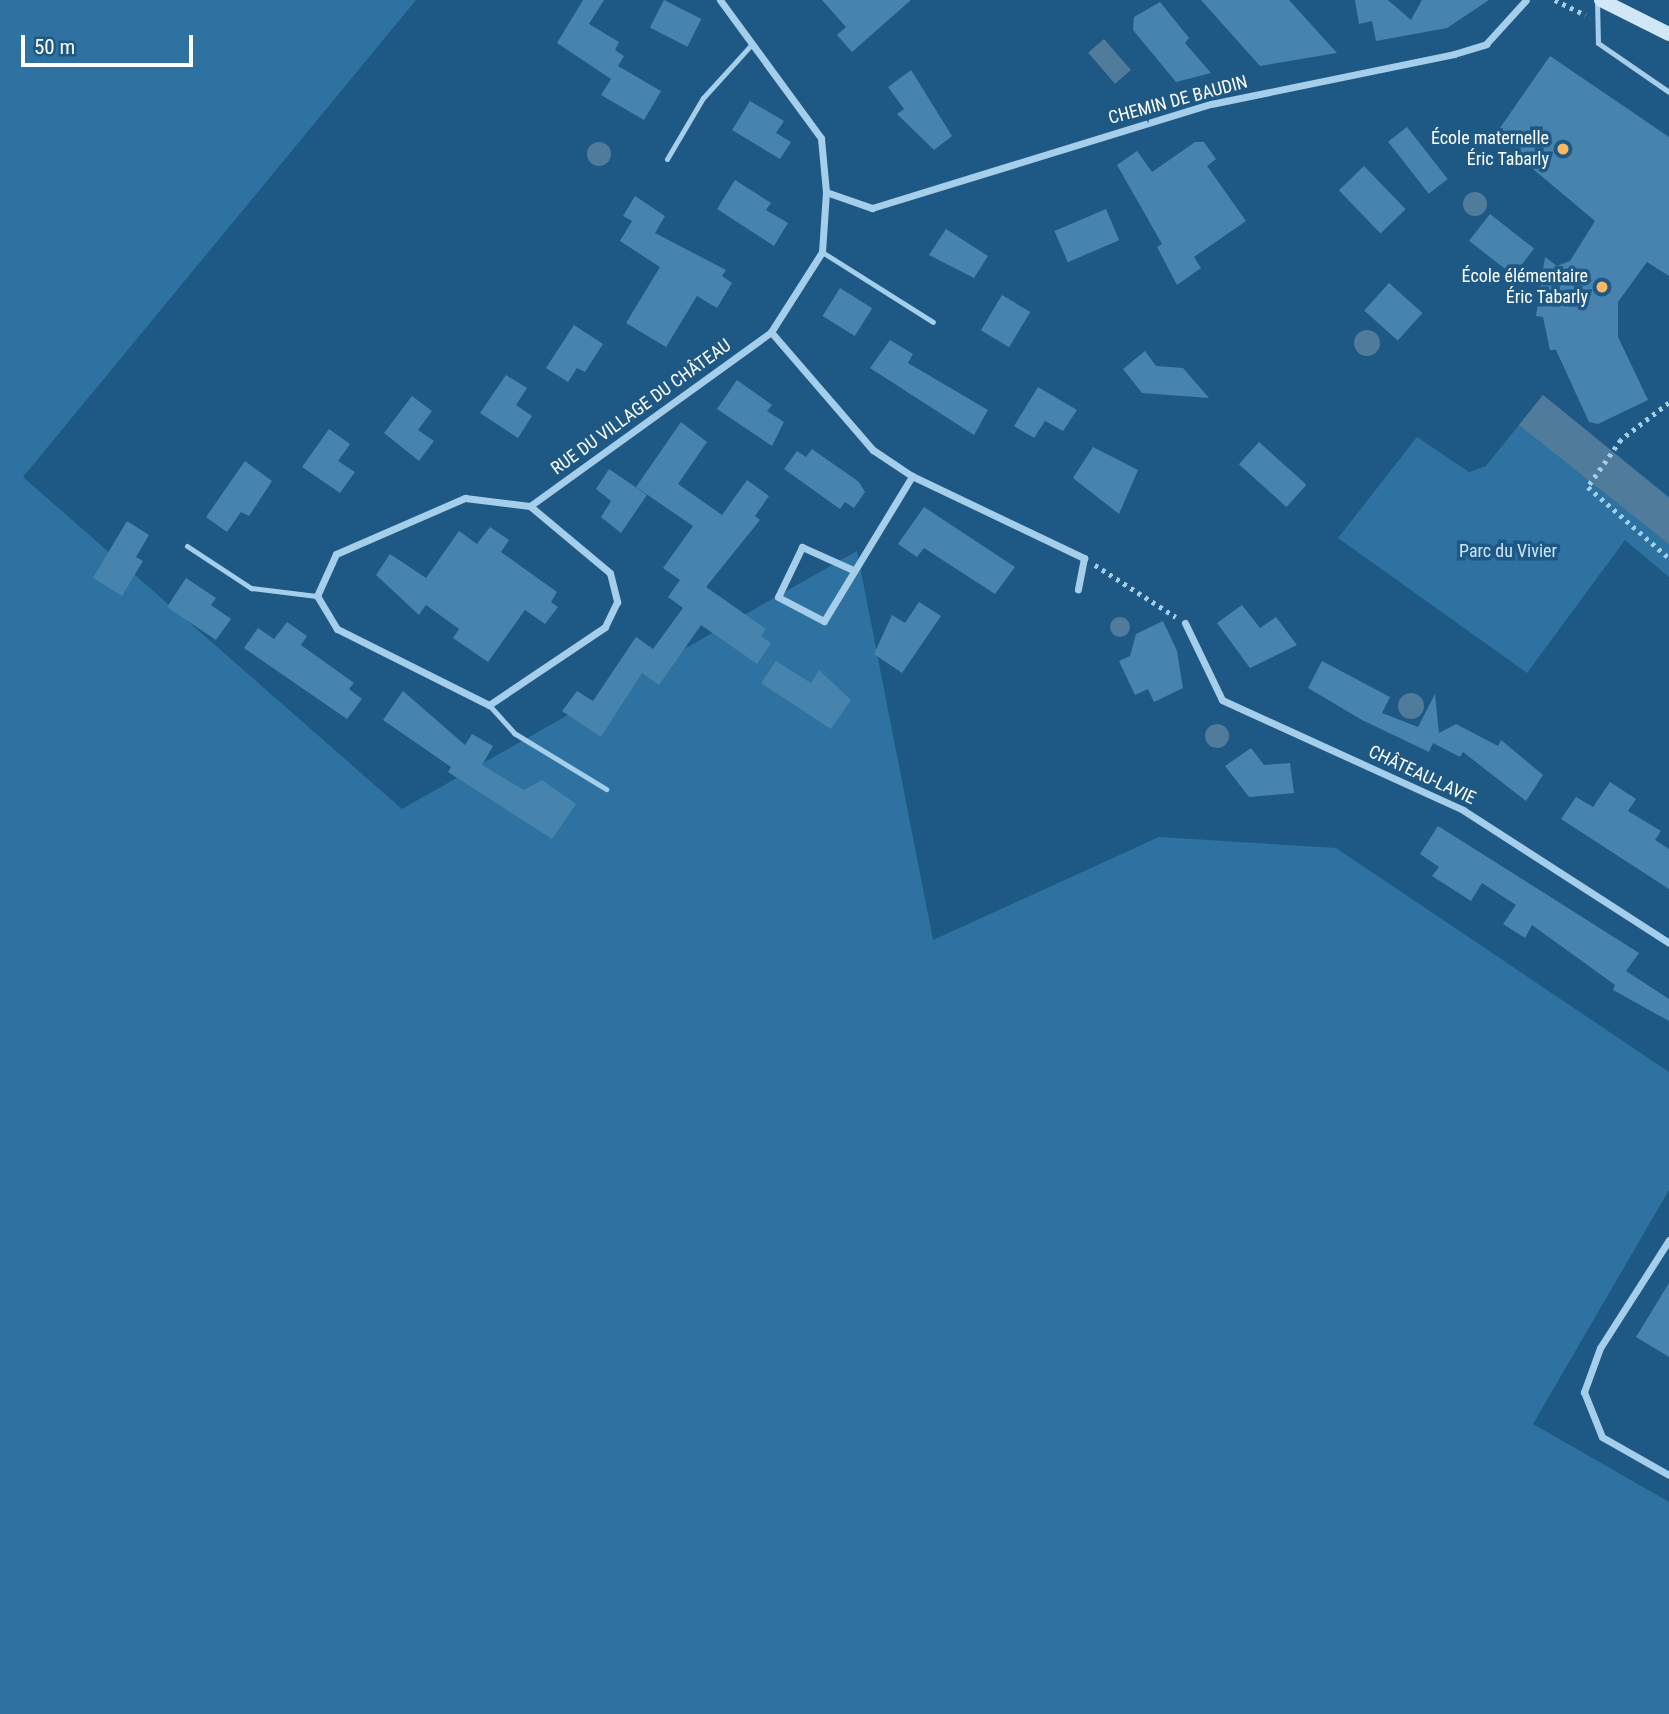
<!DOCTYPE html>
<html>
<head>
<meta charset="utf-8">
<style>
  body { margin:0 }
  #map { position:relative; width:1669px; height:1714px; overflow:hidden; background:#1e5985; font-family:"Roboto Condensed",sans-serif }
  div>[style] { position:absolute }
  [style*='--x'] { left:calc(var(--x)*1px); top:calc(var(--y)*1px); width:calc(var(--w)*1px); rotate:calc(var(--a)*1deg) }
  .green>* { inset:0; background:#2e72a1 }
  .water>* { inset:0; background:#517b9a; transform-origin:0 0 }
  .round { border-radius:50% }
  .building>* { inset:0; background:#4683ad; transform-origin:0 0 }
  .path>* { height:4.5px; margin-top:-2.25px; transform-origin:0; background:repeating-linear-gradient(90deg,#a5ceea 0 3.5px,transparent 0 8.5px) }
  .service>* { height:5px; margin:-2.5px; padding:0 2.5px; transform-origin:2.5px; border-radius:2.5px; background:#a5ceea }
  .minor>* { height:7px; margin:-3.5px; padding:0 3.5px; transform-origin:3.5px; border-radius:3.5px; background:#a5ceea }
  .secondary>* { height:14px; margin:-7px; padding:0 7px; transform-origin:7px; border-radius:7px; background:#d1e7f8 }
  .dots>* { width:19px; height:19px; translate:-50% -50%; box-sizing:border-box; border:4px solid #1e5985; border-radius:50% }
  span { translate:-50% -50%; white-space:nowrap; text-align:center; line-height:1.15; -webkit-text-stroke:7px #1e5985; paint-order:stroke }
  .street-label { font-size:18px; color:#fff }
  .poi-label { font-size:18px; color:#fff }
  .right { translate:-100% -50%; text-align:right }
  .park-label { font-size:18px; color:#cae5f8 }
  .scale { position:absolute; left:21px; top:35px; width:172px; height:32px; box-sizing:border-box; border:4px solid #fff; border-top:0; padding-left:9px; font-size:21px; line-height:24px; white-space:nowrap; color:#fff; -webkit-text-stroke:5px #1e5985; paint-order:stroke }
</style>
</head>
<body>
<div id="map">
  <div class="green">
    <div style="clip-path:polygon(0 0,416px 0,23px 477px,402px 809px,857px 551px,933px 940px,1159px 837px,1336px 848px,1669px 1072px,1669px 1190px,1533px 1424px,1669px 1502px,1669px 1714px,0 1714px)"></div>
    <div style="clip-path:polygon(1543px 395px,1669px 497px,1669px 577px,1625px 540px,1527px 673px,1338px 538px,1417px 437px,1469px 472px,1486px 466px)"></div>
  </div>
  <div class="water">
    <div style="left:1104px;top:39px;width:41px;height:21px;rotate:49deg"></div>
    <div class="round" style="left:587px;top:142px;width:24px;height:24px"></div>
    <div class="round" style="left:1463px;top:192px;width:24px;height:24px"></div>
    <div class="round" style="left:1354px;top:330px;width:26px;height:26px"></div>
    <div style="clip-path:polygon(1543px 395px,1669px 498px,1669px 544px,1519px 425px)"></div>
    <div class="round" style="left:1110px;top:617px;width:20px;height:20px"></div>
    <div class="round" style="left:1398px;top:693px;width:26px;height:26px"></div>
    <div class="round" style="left:1205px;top:724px;width:24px;height:24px"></div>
  </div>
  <div class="building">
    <div style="clip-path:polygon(583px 0,604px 0,589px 24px,619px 42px,615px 50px,624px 56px,618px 66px,661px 91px,644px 120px,601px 95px,611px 79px,557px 43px)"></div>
    <div style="left:664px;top:0;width:42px;height:31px;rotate:27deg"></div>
    <div style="clip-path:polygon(822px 0,911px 0,852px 52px,837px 35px,846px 27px)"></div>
    <div style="clip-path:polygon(1201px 0,1289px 0,1337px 53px,1260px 66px)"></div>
    <div style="clip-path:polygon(1355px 0,1388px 0,1411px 20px,1422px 0,1489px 0,1447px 28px,1376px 41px,1372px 21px,1359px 24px)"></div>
    <div style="clip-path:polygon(1160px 2px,1189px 38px,1185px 43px,1211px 73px,1176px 82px,1133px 30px,1134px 17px)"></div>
    <div style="clip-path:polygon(1550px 56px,1669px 137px,1669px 276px,1647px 262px,1618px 302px,1618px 337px,1648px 400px,1598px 424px,1589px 422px,1556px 350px,1550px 350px,1543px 317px,1536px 316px,1545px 257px,1557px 266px,1570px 261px,1595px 221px,1533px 169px,1537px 162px,1495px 135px)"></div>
    <div style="clip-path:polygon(911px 70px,952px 136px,934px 150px,897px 114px,904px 109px,888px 87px)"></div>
    <div style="clip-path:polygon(750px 101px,784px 121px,776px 133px,791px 142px,780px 159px,732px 130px)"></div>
    <div style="left:1407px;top:127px;width:66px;height:24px;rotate:52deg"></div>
    <div style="clip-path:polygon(1195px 142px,1204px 142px,1216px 159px,1207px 166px,1246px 221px,1194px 257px,1201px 268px,1177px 285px,1157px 247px,1162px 244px,1117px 165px,1137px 151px,1152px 172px)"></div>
    <div style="left:1364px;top:166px;width:60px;height:35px;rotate:46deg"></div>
    <div style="clip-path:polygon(735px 180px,771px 203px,766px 210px,788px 223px,774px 246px,717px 209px)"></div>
    <div style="clip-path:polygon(635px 196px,665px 216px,655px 233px,726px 270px,722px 276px,732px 283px,717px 308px,697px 296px,666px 347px,626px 323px,660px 267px,620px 241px,632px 221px,623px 216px)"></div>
    <div style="left:1106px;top:209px;width:34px;height:56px;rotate:67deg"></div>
    <div style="left:1490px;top:214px;width:56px;height:34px;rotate:38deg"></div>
    <div style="clip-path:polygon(946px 229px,988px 256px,974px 278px,929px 255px)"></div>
    <div style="left:1389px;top:283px;width:45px;height:37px;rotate:42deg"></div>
    <div style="left:840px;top:288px;width:38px;height:33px;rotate:32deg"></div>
    <div style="left:1002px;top:295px;width:33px;height:41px;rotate:31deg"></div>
    <div style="clip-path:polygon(574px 325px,603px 344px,585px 372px,577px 368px,568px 382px,546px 368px)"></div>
    <div style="clip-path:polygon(890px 340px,913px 354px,908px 363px,988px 410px,974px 435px,870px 368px)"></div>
    <div style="clip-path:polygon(1145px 351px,1156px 366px,1183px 368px,1209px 398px,1142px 393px,1123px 369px)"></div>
    <div style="clip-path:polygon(506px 375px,527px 388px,516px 405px,532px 416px,518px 438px,480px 413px)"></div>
    <div style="clip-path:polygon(737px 380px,772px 405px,767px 411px,784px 422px,772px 446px,717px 409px)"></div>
    <div style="clip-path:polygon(1038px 387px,1077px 410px,1063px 431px,1045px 421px,1034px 438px,1014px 426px)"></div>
    <div style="clip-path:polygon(412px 396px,432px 411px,418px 430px,434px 441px,419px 461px,384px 433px)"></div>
    <div style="clip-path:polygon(681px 422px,707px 442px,678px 484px,722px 515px,747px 480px,769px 496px,755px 516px,760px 520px,706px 587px,766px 629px,761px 636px,771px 643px,757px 664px,701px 625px,659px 685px,642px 673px,601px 737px,562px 711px,577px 691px,593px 701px,636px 637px,653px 649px,683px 608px,668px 597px,680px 580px,663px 568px,693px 526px,636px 487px)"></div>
    <div style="clip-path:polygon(329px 429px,350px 444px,338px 461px,355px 472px,340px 493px,302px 467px)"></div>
    <div style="left:1259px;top:442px;width:64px;height:30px;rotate:42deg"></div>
    <div style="clip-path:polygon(1093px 447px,1138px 470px,1119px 514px,1073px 478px)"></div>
    <div style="clip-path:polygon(812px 449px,859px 482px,865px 492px,854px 508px,845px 502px,840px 509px,784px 469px,797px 451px,806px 457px)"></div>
    <div style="clip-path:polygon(245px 461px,272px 481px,249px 516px,241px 512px,227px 532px,206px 517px)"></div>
    <div style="clip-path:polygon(609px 469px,647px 495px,621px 533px,601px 517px,611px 501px,596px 489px)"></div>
    <div style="clip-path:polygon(924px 507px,1015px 567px,995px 594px,924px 548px,917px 557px,898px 544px)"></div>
    <div style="clip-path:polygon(127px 521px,149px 535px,136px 557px,143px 561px,122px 596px,93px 578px)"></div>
    <div style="clip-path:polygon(490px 527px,509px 540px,501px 552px,557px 592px,551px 602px,558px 607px,545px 624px,525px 610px,488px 662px,453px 638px,459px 629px,426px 605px,419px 615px,376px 575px,390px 554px,426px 578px,459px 531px,477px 544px)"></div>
    <div style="clip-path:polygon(186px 578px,216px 598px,211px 605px,231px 619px,216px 640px,167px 607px)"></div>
    <div style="clip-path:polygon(919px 602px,941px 616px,902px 673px,874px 654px,892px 615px,905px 623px)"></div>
    <div style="clip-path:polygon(1242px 605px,1260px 628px,1276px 617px,1297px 645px,1250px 668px,1217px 623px)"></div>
    <div style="clip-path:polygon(1163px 621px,1177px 651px,1183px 688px,1154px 702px,1148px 689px,1135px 695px,1119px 661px,1130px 656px,1136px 634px)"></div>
    <div style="clip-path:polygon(287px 622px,307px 636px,301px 645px,354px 683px,349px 689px,362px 699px,347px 719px,244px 648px,258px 628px,274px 639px)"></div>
    <div style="clip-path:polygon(776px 661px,811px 683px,819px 670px,851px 700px,831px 729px,761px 683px)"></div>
    <div style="clip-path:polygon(1322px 661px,1390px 697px,1382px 713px,1418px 727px,1435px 694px,1439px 733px,1456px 724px,1498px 746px,1501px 740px,1543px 775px,1526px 801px,1463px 752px,1460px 757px,1433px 743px,1429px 752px,1362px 720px,1308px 688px)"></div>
    <div style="clip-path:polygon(403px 691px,465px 745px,472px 734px,493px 746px,482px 765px,524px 790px,542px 780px,576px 804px,552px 839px,448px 772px,451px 767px,383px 720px)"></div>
    <div style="clip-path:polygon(1251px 748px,1264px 765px,1290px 763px,1294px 793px,1249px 797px,1225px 766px)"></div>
    <div style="clip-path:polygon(1610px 782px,1636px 799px,1628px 811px,1661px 831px,1655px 840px,1669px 849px,1669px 889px,1561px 819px,1576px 797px,1593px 807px)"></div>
    <div style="clip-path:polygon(1438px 826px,1639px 953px,1626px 971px,1669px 999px,1669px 1021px,1613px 990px,1615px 985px,1532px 925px,1525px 938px,1503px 924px,1516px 905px,1482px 883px,1471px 901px,1432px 876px,1439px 867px,1420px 854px)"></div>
    <div style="clip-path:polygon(1669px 1283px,1669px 1357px,1636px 1337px)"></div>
  </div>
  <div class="path">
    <div style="--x:1555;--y:0;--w:34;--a:26"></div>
    <div style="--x:1669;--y:403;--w:61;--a:142.4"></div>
    <div style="--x:1621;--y:440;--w:57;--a:125.1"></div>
    <div style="--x:1588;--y:487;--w:108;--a:41.2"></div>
    <div style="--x:1095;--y:565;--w:96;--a:32.7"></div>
  </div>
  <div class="service">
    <div style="--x:1597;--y:0;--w:43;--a:88.7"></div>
    <div style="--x:1598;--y:43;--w:86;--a:34.6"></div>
    <div style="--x:667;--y:159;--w:71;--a:-59.5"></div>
    <div style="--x:703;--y:98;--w:73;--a:-47.8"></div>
    <div style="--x:822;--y:252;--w:131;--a:32.2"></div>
    <div style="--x:187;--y:546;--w:77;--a:33.3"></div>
    <div style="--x:251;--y:588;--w:66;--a:6.9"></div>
    <div style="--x:489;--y:705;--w:38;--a:48"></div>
    <div style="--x:514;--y:733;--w:108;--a:31.3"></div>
  </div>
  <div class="minor">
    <div style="--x:826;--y:192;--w:49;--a:19.2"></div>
    <div style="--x:872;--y:208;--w:355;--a:-17.1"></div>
    <div style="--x:1211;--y:104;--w:248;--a:-11.6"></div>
    <div style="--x:1454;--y:54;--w:34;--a:-17"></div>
    <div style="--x:1486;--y:44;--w:59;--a:-47.7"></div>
    <div style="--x:771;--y:332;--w:156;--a:49.2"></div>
    <div style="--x:873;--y:450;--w:47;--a:33.7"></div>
    <div style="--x:912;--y:476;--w:191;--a:25.5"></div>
    <div style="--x:1084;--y:558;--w:32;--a:101"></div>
    <div style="--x:530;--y:506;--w:104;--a:39.9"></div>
    <div style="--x:610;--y:573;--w:30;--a:76"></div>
    <div style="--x:617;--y:602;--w:28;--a:116"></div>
    <div style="--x:605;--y:627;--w:140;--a:146.1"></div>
    <div style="--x:489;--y:705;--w:170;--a:-153.4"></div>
    <div style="--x:337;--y:629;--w:39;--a:-121"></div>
    <div style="--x:317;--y:596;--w:46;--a:-65.7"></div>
    <div style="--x:336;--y:554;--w:141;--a:-23.5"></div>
    <div style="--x:465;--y:498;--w:65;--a:7"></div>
    <div style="--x:530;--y:506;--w:297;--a:-35.8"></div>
    <div style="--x:771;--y:332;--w:95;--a:-57.5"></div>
    <div style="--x:822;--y:252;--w:60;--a:-86.2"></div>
    <div style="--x:826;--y:192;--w:54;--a:-95.3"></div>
    <div style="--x:821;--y:138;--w:171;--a:-126.2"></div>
    <div style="--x:851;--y:569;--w:54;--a:-155.8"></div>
    <div style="--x:802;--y:547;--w:55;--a:115.6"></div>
    <div style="--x:778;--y:597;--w:52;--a:27.6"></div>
    <div style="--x:824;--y:621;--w:170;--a:-58.7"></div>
    <div style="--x:1185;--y:623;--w:85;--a:64.3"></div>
    <div style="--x:1222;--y:700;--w:265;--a:24.5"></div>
    <div style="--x:1463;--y:810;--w:245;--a:32.8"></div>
    <div style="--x:1669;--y:1240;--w:128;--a:122.6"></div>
    <div style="--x:1600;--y:1348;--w:47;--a:110"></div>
    <div style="--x:1584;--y:1392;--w:48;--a:68.2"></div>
    <div style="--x:1602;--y:1437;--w:77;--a:29.6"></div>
  </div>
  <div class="secondary">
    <div style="--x:1601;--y:0;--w:76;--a:26.6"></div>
  </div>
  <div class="dots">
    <div style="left:1563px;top:149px;background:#f9b964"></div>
    <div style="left:1602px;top:287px;background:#f9b964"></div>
  </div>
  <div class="street-label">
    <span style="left:1178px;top:100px;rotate:-15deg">CHEMIN DE BAUDIN</span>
    <span style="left:641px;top:407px;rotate:-36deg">RUE DU VILLAGE DU CHÂTEAU</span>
    <span style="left:1422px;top:775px;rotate:25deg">CHÂTEAU-LAVIE</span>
  </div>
  <div class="poi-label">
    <span class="right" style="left:1549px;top:149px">École maternelle<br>Éric Tabarly</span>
    <span class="right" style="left:1588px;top:287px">École élémentaire<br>Éric Tabarly</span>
  </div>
  <div class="park-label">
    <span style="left:1508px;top:551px">Parc du Vivier</span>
  </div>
  <div class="scale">50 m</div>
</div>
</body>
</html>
